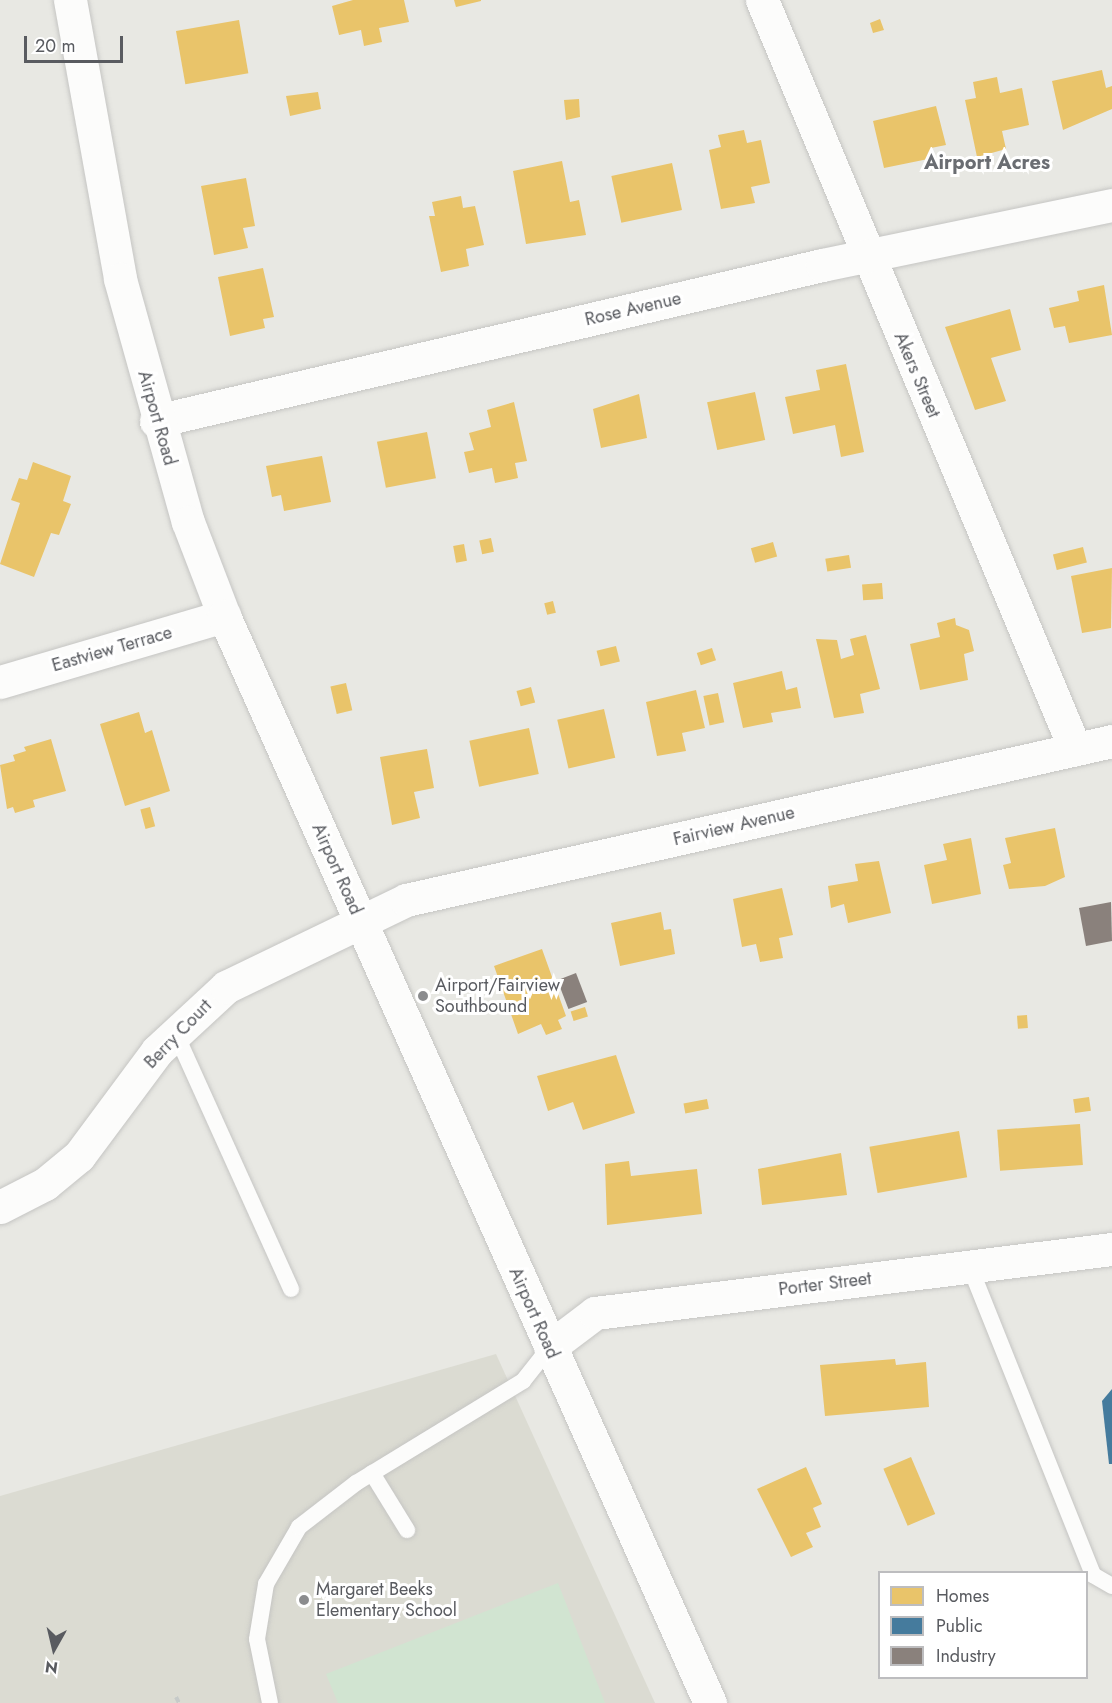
<!DOCTYPE html>
<html>
<head>
<meta charset="utf-8">
<style>
  body { margin:0 }
  #map { position:relative; width:1112px; height:1703px; overflow:hidden; background:#e8e8e3; font-family:Jost,sans-serif }
  div>[style] { position:absolute }
  [style*='--x'] { left:calc(var(--x)*1px); top:calc(var(--y)*1px); width:calc(var(--w)*1px); rotate:calc(var(--a)*1deg) }
  .education>* { inset:0; background:#dbdbd2 }
  .green>* { inset:0; background:#d1e4d1 }
  .homes>* { inset:0; background:#e9c46a; transform-origin:0 0 }
  .public>* { inset:0; background:#457b9d }
  .industry>* { inset:0; background:#8a817c; transform-origin:0 0 }
  .path>* { height:4px; margin-top:-2px; transform-origin:0; background:repeating-linear-gradient(90deg,#c6cac9 0 6px,transparent 0 9px) }
  .roads { filter:drop-shadow(0 0 2px #c5c5c3) drop-shadow(0 0 2px #c5c5c3) }
  .lane>* { height:16px; margin:-8px; padding:0 8px; transform-origin:8px; border-radius:8px; background:#fcfcfb }
  .street>* { height:33px; margin:-16.5px; padding:0 16.5px; transform-origin:16.5px; border-radius:16.5px; background:#fcfcfb }
  .secondary>* { height:33px; margin:-16.5px; padding:0 16.5px; transform-origin:16.5px; border-radius:16.5px; background:#fcfcfb }
  .dots>* { width:16px; height:16px; translate:-50% -50%; box-sizing:border-box; border:3px solid #fff; border-radius:50% }
  span { translate:-50% -50%; white-space:nowrap; text-align:center; line-height:1.15; -webkit-text-stroke:6px #fff; paint-order:stroke }
  .street-label { font-size:18px; color:#595b60 }
  .poi-label { font-size:18px; color:#595b60 }
  .left { translate:0 -50%; text-align:left }
  .neighbourhood-label { font-size:20px; color:#6a6d72; font-weight:700 }
  .legend { position:absolute; left:878px; top:1571px; width:210px; height:108px; box-sizing:border-box; background:#fff; border:2px solid #bdbdbf; margin:0; padding:8px 10px; list-style:none; font-size:18px; color:#595b60 }
  .legend li { display:flex; align-items:center; gap:12px; height:30px }
  .legend b { width:30px; border:2px solid #bdbdbf }
  .north { position:absolute; left:24px; top:1619px; width:60px; height:60px; -webkit-text-stroke:4px #fff; paint-order:stroke; rotate:188deg; font-size:16px; font-weight:700; line-height:24px; text-align:center; color:#595b60 }
  .north::after { content:''; display:block; margin:auto; width:21px; height:27px; background:#595b60; clip-path:polygon(50% 0,100% 100%,50% 72%,0 100%) }
  .scale { position:absolute; left:24px; top:36px; width:99px; height:27px; box-sizing:border-box; border:3px solid #595b60; border-top:0; padding-left:8px; font-size:18px; line-height:21px; white-space:nowrap; color:#595b60; -webkit-text-stroke:4px #fff; paint-order:stroke }
</style>
</head>
<body>
<div id="map">
  <div class="education">
    <div style="clip-path:polygon(496px 1354px,655px 1703px,0 1703px,0 1496px)"></div>
  </div>
  <div class="green">
    <div style="clip-path:polygon(558px 1583px,605px 1703px,338px 1703px,326px 1674px)"></div>
  </div>
  <div class="homes">
    <div style="clip-path:polygon(353px 0,404px 0,409px 22px,379px 28px,382px 42px,364px 46px,361px 30px,339px 35px,332px 6px)"></div>
    <div style="clip-path:polygon(454px 0,481px 0,481px 1px,456px 7px)"></div>
    <div style="clip-path:polygon(880px 19px,884px 30px,873px 33px,870px 23px)"></div>
    <div style="left:239px;top:20px;width:54px;height:64px;rotate:80deg"></div>
    <div style="clip-path:polygon(1102px 70px,1106px 88px,1112px 86px,1112px 109px,1063px 130px,1052px 81px)"></div>
    <div style="clip-path:polygon(997px 77px,1000px 93px,1022px 88px,1029px 125px,1002px 131px,1006px 149px,977px 157px,965px 100px,976px 98px,973px 82px)"></div>
    <div style="clip-path:polygon(318px 92px,321px 109px,290px 116px,286px 96px)"></div>
    <div style="clip-path:polygon(579px 99px,580px 117px,566px 120px,564px 100px)"></div>
    <div style="clip-path:polygon(936px 106px,946px 145px,931px 148px,933px 158px,884px 168px,873px 121px)"></div>
    <div style="clip-path:polygon(744px 130px,747px 143px,761px 140px,770px 183px,751px 187px,755px 203px,721px 209px,709px 150px,721px 147px,718px 135px)"></div>
    <div style="clip-path:polygon(562px 161px,570px 202px,579px 200px,586px 235px,526px 244px,513px 171px)"></div>
    <div style="left:672px;top:163px;width:48px;height:62px;rotate:78deg"></div>
    <div style="clip-path:polygon(246px 178px,255px 226px,243px 228px,248px 248px,214px 255px,201px 186px)"></div>
    <div style="clip-path:polygon(461px 196px,463px 208px,475px 206px,484px 245px,466px 249px,469px 266px,441px 272px,429px 216px,435px 216px,432px 202px)"></div>
    <div style="clip-path:polygon(263px 268px,274px 317px,263px 319px,265px 328px,230px 336px,218px 277px)"></div>
    <div style="clip-path:polygon(1104px 285px,1112px 335px,1069px 343px,1065px 326px,1054px 328px,1049px 308px,1079px 301px,1077px 291px)"></div>
    <div style="clip-path:polygon(1010px 309px,1021px 350px,991px 358px,1006px 401px,975px 410px,945px 327px)"></div>
    <div style="clip-path:polygon(846px 364px,864px 452px,841px 457px,835px 425px,793px 434px,785px 397px,820px 390px,816px 370px)"></div>
    <div style="left:755px;top:392px;width:49px;height:49px;rotate:78deg"></div>
    <div style="clip-path:polygon(639px 394px,647px 438px,601px 448px,593px 409px)"></div>
    <div style="clip-path:polygon(514px 402px,527px 461px,515px 463px,518px 478px,495px 483px,492px 468px,469px 473px,464px 452px,474px 450px,469px 433px,491px 427px,487px 410px)"></div>
    <div style="left:427px;top:432px;width:47px;height:51px;rotate:79deg"></div>
    <div style="clip-path:polygon(322px 456px,331px 502px,284px 511px,281px 495px,272px 497px,266px 466px)"></div>
    <div style="clip-path:polygon(33px 462px,71px 476px,63px 501px,71px 504px,59px 535px,51px 533px,34px 577px,0 564px,20px 503px,11px 500px,19px 478px,27px 480px)"></div>
    <div style="left:491px;top:538px;width:14px;height:12px;rotate:78deg"></div>
    <div style="left:773px;top:542px;width:15px;height:23px;rotate:74deg"></div>
    <div style="left:464px;top:544px;width:17px;height:11px;rotate:80deg"></div>
    <div style="left:1083px;top:547px;width:16px;height:31px;rotate:76deg"></div>
    <div style="left:849px;top:555px;width:13px;height:24px;rotate:81deg"></div>
    <div style="clip-path:polygon(1112px 568px,1111px 628px,1082px 633px,1071px 576px)"></div>
    <div style="left:882px;top:583px;width:16px;height:20px;rotate:86deg"></div>
    <div style="left:553px;top:601px;width:12px;height:9px;rotate:76deg"></div>
    <div style="clip-path:polygon(955px 618px,956px 625px,969px 630px,974px 651px,964px 654px,968px 680px,920px 690px,910px 644px,940px 637px,937px 623px)"></div>
    <div style="clip-path:polygon(866px 635px,880px 689px,860px 694px,864px 713px,834px 718px,816px 639px,837px 640px,841px 659px,854px 655px,850px 639px)"></div>
    <div style="left:616px;top:646px;width:16px;height:20px;rotate:76deg"></div>
    <div style="left:712px;top:648px;width:13px;height:16px;rotate:72deg"></div>
    <div style="clip-path:polygon(782px 671px,786px 690px,797px 687px,801px 708px,771px 713px,773px 722px,743px 728px,733px 683px)"></div>
    <div style="left:346px;top:683px;width:28px;height:16px;rotate:77deg"></div>
    <div style="left:531px;top:687px;width:16px;height:15px;rotate:75deg"></div>
    <div style="clip-path:polygon(696px 690px,705px 728px,682px 733px,686px 751px,657px 756px,646px 702px)"></div>
    <div style="left:718px;top:693px;width:30px;height:15px;rotate:78deg"></div>
    <div style="left:604px;top:709px;width:50px;height:48px;rotate:77deg"></div>
    <div style="clip-path:polygon(139px 712px,145px 733px,152px 730px,170px 791px,125px 806px,100px 724px)"></div>
    <div style="left:529px;top:728px;width:47px;height:61px;rotate:78deg"></div>
    <div style="clip-path:polygon(51px 739px,66px 791px,33px 800px,35px 807px,15px 813px,13px 807px,7px 809px,0 765px,15px 761px,13px 755px,26px 751px,24px 747px)"></div>
    <div style="clip-path:polygon(427px 749px,434px 788px,414px 792px,420px 818px,392px 825px,380px 757px)"></div>
    <div style="left:150px;top:807px;width:20px;height:10px;rotate:75deg"></div>
    <div style="clip-path:polygon(1055px 828px,1065px 877px,1045px 886px,1009px 889px,1003px 865px,1011px 863px,1005px 838px)"></div>
    <div style="clip-path:polygon(971px 838px,981px 894px,932px 904px,924px 865px,947px 860px,943px 844px)"></div>
    <div style="clip-path:polygon(879px 861px,891px 913px,848px 923px,844px 904px,831px 908px,828px 886px,858px 881px,855px 864px)"></div>
    <div style="clip-path:polygon(782px 888px,793px 935px,779px 938px,783px 958px,760px 962px,756px 944px,742px 947px,733px 899px)"></div>
    <div style="clip-path:polygon(661px 912px,664px 930px,671px 929px,675px 954px,620px 966px,611px 923px)"></div>
    <div style="clip-path:polygon(542px 949px,566px 1016px,558px 1020px,562px 1029px,546px 1035px,541px 1024px,518px 1034px,494px 966px)"></div>
    <div style="left:585px;top:1007px;width:10px;height:15px;rotate:73deg"></div>
    <div style="left:1027px;top:1015px;width:13px;height:10px;rotate:86deg"></div>
    <div style="clip-path:polygon(616px 1055px,635px 1113px,583px 1130px,573px 1102px,548px 1111px,537px 1076px)"></div>
    <div style="left:1089px;top:1097px;width:14px;height:16px;rotate:82deg"></div>
    <div style="left:707px;top:1099px;width:10px;height:24px;rotate:79deg"></div>
    <div style="left:1080px;top:1124px;width:41px;height:83px;rotate:86deg"></div>
    <div style="left:959px;top:1131px;width:47px;height:91px;rotate:80deg"></div>
    <div style="clip-path:polygon(841px 1153px,847px 1195px,762px 1205px,758px 1169px)"></div>
    <div style="clip-path:polygon(629px 1161px,631px 1176px,697px 1169px,702px 1214px,607px 1225px,605px 1164px)"></div>
    <div style="clip-path:polygon(895px 1359px,896px 1365px,926px 1362px,929px 1407px,825px 1416px,820px 1365px)"></div>
    <div style="left:911px;top:1457px;width:62px;height:30px;rotate:67deg"></div>
    <div style="clip-path:polygon(806px 1467px,822px 1504px,813px 1508px,821px 1527px,806px 1533px,813px 1547px,791px 1557px,757px 1489px)"></div>
  </div>
  <div class="public">
    <div style="clip-path:polygon(1112px 1389px,1112px 1464px,1109px 1464px,1102px 1401px)"></div>
  </div>
  <div class="industry">
    <div style="clip-path:polygon(1111px 902px,1112px 941px,1086px 946px,1079px 908px)"></div>
    <div style="left:576px;top:973px;width:31px;height:20px;rotate:69deg"></div>
  </div>
  <div class="path">
    <div style="--x:176;--y:1697;--w:7;--a:63"></div>
  </div>
  <div class="roads">
    <div class="lane">
      <div style="--x:175;--y:1032;--w:282;--a:65.7"></div>
      <div style="--x:970;--y:1267;--w:332;--a:68.2"></div>
      <div style="--x:1093;--y:1575;--w:22;--a:30"></div>
      <div style="--x:372;--y:1473;--w:67;--a:58.4"></div>
      <div style="--x:270;--y:1703;--w:65;--a:-101.5"></div>
      <div style="--x:257;--y:1639;--w:56;--a:-80.7"></div>
      <div style="--x:266;--y:1584;--w:66;--a:-59.9"></div>
      <div style="--x:299;--y:1527;--w:72;--a:-37.7"></div>
      <div style="--x:356;--y:1483;--w:196;--a:-31.4"></div>
      <div style="--x:523;--y:1381;--w:43;--a:-51.5"></div>
    </div>
    <div class="street">
      <div style="--x:762;--y:0;--w:812;--a:67.32"></div>
      <div style="--x:156;--y:421;--w:684;--a:-13.18"></div>
      <div style="--x:822;--y:265;--w:296;--a:-11.7"></div>
      <div style="--x:0;--y:682;--w:234;--a:-16.4"></div>
      <div style="--x:0;--y:1207;--w:51;--a:-27.1"></div>
      <div style="--x:45;--y:1184;--w:44;--a:-39.5"></div>
      <div style="--x:79;--y:1156;--w:131;--a:-53.4"></div>
      <div style="--x:157;--y:1051;--w:94;--a:-42.8"></div>
      <div style="--x:226;--y:987;--w:200;--a:-25.8"></div>
      <div style="--x:406;--y:900;--w:724;--a:-12.69"></div>
      <div style="--x:550;--y:1347;--w:56;--a:-37.1"></div>
      <div style="--x:595;--y:1313;--w:521;--a:-7.06"></div>
    </div>
    <div class="secondary">
      <div style="--x:70;--y:0;--w:283;--a:79.8"></div>
      <div style="--x:120;--y:279;--w:252;--a:74.4"></div>
      <div style="--x:188;--y:522;--w:101;--a:69"></div>
      <div style="--x:224;--y:616;--w:1191;--a:65.91"></div>
    </div>
  </div>
  <div class="dots">
    <div style="left:423px;top:996px;background:#8b8c8e"></div>
    <div style="left:304px;top:1600px;background:#8b8c8e"></div>
  </div>
  <div class="street-label">
    <span style="left:633px;top:309px;rotate:-13deg">Rose Avenue</span>
    <span style="left:917px;top:375px;rotate:67deg">Akers Street</span>
    <span style="left:157px;top:418px;rotate:74deg">Airport Road</span>
    <span style="left:112px;top:649px;rotate:-16deg">Eastview Terrace</span>
    <span style="left:734px;top:826px;rotate:-13deg">Fairview Avenue</span>
    <span style="left:337px;top:869px;rotate:66deg">Airport Road</span>
    <span style="left:178px;top:1034px;rotate:-46deg">Berry Court</span>
    <span style="left:825px;top:1284px;rotate:-7deg">Porter Street</span>
    <span style="left:534px;top:1313px;rotate:66deg">Airport Road</span>
  </div>
  <div class="poi-label">
    <span class="left" style="left:435px;top:996px">Airport/Fairview<br>Southbound</span>
    <span class="left" style="left:316px;top:1600px">Margaret Beeks<br>Elementary School</span>
  </div>
  <div class="neighbourhood-label">
    <span style="left:987px;top:162px">Airport Acres</span>
  </div>
  <ul class="legend">
  <li><b style="height:16px;background:#e9c46a"></b>Homes</li>
  <li><b style="height:16px;background:#457b9d"></b>Public</li>
  <li><b style="height:16px;background:#8a817c"></b>Industry</li>
  </ul>
  <div class="north">N</div>
  <div class="scale">20 m</div>
</div>
</body>
</html>
